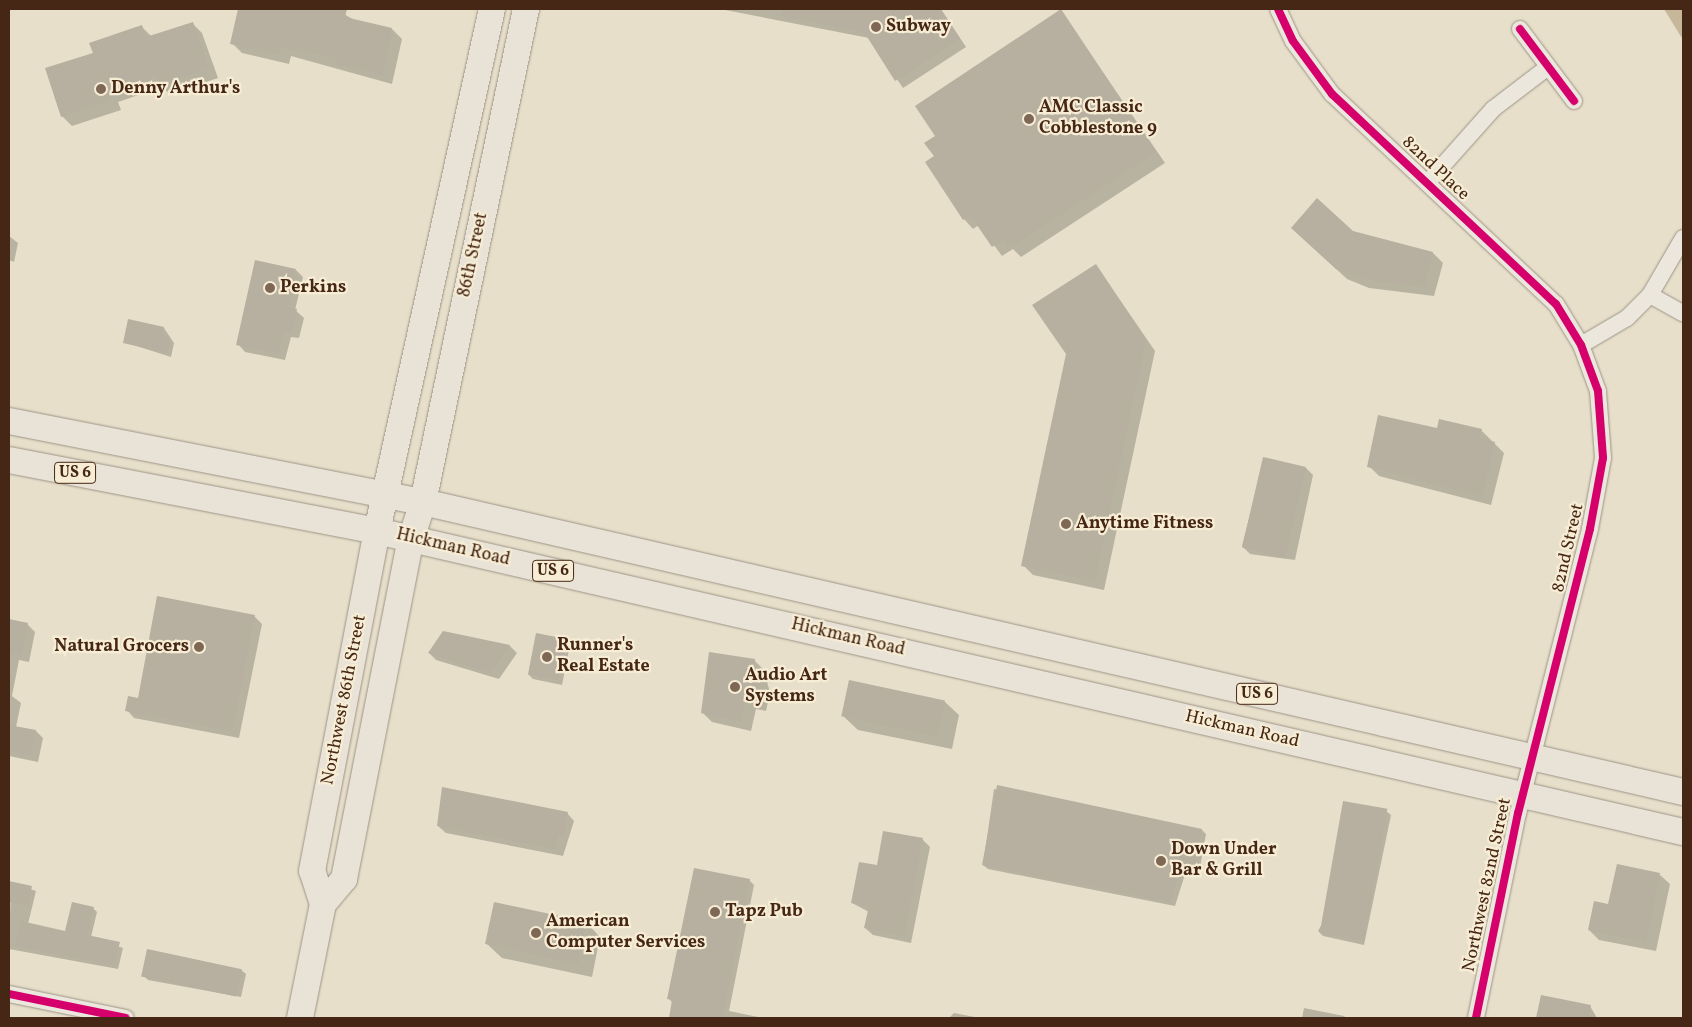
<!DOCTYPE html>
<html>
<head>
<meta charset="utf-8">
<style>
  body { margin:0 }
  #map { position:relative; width:1692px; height:1027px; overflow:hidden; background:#e7dfca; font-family:Vollkorn,serif }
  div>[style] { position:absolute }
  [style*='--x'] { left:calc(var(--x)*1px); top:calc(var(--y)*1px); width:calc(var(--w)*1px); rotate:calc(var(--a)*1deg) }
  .water>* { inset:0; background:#c6b69a }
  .shadow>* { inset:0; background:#0003 }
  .building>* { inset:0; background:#b7afa0; transform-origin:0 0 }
  .roads { filter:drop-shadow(0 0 1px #9d9486) drop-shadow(0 0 1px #9d9486) }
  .street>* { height:16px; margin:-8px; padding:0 8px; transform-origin:8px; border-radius:8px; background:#ebe7dd }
  .primary>* { height:26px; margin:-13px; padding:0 13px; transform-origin:13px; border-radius:13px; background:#e8e2d7 }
  .cycleway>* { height:8px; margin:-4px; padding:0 4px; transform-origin:4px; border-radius:4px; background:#d6006c }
  .dots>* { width:14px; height:14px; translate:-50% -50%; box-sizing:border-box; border:2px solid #f7edd5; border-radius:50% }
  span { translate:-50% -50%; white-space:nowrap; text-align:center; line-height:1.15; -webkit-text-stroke:4.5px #f7edd5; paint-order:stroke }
  .shield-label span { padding:1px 4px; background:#f7edd5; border:1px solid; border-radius:4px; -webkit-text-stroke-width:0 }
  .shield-label { font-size:16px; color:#462715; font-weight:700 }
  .poi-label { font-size:18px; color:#462715; font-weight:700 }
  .left { translate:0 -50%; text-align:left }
  .right { translate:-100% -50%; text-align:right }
  .street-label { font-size:18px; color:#462715 }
  .frame { position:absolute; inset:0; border:10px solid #462715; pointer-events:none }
</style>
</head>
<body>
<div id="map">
  <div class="water">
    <div style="clip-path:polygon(1664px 9px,1683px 9px,1683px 39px,1680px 35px)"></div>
  </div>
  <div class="shadow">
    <div style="clip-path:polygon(240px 9px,335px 9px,356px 21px,392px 29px,402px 39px,392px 84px,291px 56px,289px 64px,242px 53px,232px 43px)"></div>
    <div style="clip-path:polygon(720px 9px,941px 9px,966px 47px,903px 88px,869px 38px)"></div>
    <div style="clip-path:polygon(1061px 11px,1165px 163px,1021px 257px,1013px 249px,1002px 256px,979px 225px,973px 229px,964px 219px,935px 157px,936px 136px)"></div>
    <div style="clip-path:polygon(192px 23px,202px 33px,218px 78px,170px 94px,162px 87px,118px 102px,121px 110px,72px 126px,62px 116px,94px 53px,142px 27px,152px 37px)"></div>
    <div style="clip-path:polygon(1352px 233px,1433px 253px,1443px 263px,1434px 296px,1369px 288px,1347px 279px,1303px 238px)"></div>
    <div style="clip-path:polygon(9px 236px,18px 243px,14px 262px,9px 260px)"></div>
    <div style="clip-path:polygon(1096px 265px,1155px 351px,1104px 590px,1033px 575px,1023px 565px)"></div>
    <div style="clip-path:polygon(296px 270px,303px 277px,295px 310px,304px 318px,299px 338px,291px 337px,285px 360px,245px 352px,238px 344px)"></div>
    <div style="clip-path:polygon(164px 328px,174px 343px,171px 357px,124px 342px)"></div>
    <div style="clip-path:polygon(1438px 429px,1481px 430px,1504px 453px,1491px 505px,1379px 476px,1369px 466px)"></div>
    <div style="clip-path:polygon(1264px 459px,1306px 468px,1313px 475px,1295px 560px,1250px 554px,1242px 546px)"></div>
    <div style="clip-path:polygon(254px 616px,262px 624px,239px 738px,134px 718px,127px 710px)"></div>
    <div style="clip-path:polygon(9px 621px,27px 624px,35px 632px,29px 662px,19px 660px,12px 696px,21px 703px,16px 727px,36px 731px,43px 738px,38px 762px,9px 756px)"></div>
    <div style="clip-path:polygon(443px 632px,510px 646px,517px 653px,499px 679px,436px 660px,429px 653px)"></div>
    <div style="clip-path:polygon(566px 640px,570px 645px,562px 685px,533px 679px,528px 674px)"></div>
    <div style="clip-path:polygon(754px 660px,764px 670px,770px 693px,766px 711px,756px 709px,751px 731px,712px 722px,702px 712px)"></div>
    <div style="clip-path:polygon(944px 701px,959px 715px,952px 749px,858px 730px,843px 716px)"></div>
    <div style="clip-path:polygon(994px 789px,1202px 830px,1206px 834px,1199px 873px,1186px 871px,1175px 906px,988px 869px,983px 865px)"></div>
    <div style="clip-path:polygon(1386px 811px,1391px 815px,1364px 945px,1323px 936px,1318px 931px)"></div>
    <div style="clip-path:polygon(567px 813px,574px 821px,563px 856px,446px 833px,438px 826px)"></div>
    <div style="clip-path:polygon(922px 839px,930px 847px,911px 943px,873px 935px,865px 928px,869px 912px,852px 903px,878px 867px)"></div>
    <div style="clip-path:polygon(1660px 875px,1670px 884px,1656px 951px,1599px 940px,1589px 930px,1609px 906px)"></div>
    <div style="clip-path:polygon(749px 880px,754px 885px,729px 1011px,763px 1018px,670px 1018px,673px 1003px,669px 999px)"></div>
    <div style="clip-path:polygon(11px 883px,36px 891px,28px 924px,65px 933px,93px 908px,97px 912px,91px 937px,123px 948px,118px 969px,9px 949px)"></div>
    <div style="clip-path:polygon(586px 922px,600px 937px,592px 977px,502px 958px,487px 944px)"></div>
    <div style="clip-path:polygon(241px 970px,246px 974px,241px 997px,148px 980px,143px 975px)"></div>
    <div style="clip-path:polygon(1542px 996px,1590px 1006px,1597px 1018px,1537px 1018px)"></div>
    <div style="clip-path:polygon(1304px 1008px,1344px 1016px,1346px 1018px,1302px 1018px)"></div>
    <div style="clip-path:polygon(954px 1013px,980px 1018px,949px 1018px)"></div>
  </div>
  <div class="building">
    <div style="clip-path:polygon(238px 9px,347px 9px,345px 17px,392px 28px,382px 75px,336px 64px,336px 58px,281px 47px,279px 55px,230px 44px)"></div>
    <div style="clip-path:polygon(783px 9px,940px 9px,960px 39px,895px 81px,864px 32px,782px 16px)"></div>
    <div style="clip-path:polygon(1061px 9px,1156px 152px,1010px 248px,1004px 239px,992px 247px,970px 215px,963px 220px,925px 162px,934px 156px,924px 143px,935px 136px,915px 106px)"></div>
    <div style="clip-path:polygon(193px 22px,209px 68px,159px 85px,156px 76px,109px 92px,111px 100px,61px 117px,45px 68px,93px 53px,89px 43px,142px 25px,146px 37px)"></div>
    <div style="clip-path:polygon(1317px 198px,1353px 231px,1433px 252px,1424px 287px,1358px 278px,1336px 269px,1291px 228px)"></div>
    <div style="clip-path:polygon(255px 260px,296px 269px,288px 307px,297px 309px,292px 332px,284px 330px,278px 354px,236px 345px)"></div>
    <div style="clip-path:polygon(1096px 264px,1146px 340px,1095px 581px,1021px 566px,1066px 354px,1032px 305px)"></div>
    <div style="clip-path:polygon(128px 319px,164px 327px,162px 335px,170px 337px,167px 353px,123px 343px)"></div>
    <div style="clip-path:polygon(1378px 415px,1437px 428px,1439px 419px,1482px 429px,1479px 438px,1495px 442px,1482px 496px,1367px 467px)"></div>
    <div style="left:1263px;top:457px;width:44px;height:93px;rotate:13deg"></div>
    <div style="clip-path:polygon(157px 596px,255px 615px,232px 731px,125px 711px,128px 696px,138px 698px)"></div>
    <div style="clip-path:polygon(9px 619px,28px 623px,22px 655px,9px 653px)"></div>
    <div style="clip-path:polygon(443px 631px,510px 645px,491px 673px,428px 653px)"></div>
    <div style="left:536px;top:633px;width:31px;height:42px;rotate:11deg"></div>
    <div style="clip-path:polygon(709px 652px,755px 659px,755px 680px,761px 681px,756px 702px,746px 700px,741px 722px,701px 713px)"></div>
    <div style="left:849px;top:680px;width:98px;height:37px;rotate:12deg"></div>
    <div style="clip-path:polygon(9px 725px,36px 730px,31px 755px,9px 751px)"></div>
    <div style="clip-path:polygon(997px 785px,1202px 829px,1194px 869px,1181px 867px,1170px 902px,982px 865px)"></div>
    <div style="clip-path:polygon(442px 787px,568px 812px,563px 836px,558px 835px,555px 849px,437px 826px)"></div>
    <div style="left:1343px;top:801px;width:45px;height:134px;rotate:10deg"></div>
    <div style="clip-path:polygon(883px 831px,923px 838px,904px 936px,864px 928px,869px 906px,851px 903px,859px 862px,877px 865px)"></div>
    <div style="clip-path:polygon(1617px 864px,1660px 873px,1646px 942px,1588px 930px,1594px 901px,1608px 904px)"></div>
    <div style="clip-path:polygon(694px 868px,750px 879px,722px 1018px,669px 1018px,672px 1000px,667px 999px)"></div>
    <div style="clip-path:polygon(9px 881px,32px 886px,28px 906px,9px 902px)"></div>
    <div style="clip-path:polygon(72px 902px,94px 907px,87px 935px,120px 942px,114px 965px,15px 946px,21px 921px,65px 931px)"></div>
    <div style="left:494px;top:902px;width:95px;height:43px;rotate:12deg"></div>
    <div style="left:147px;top:949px;width:97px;height:28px;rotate:12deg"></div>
    <div style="clip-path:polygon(1541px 995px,1591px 1005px,1588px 1018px,1536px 1018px)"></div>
  </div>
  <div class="roads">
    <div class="street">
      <div style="--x:1278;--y:9;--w:35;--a:65"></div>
      <div style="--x:1293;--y:41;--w:66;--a:53.7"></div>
      <div style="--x:1332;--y:94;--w:307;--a:43.2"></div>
      <div style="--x:1556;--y:304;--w:48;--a:58.6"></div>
      <div style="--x:1581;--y:345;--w:49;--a:69.7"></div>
      <div style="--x:1598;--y:391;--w:67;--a:85.7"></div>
      <div style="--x:1603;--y:458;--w:72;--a:100.4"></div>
      <div style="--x:1590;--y:529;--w:293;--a:104.2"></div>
      <div style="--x:1518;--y:813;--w:209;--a:101.6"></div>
      <div style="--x:1520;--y:29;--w:90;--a:53.1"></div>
      <div style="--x:1428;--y:182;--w:98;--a:-48.3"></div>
      <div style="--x:1493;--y:109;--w:69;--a:-37.4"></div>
      <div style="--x:1650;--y:295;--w:38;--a:29"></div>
      <div style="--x:1581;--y:345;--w:53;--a:-30.4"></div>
      <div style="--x:1627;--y:318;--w:33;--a:-45"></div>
      <div style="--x:1650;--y:295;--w:66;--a:-59.9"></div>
      <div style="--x:9;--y:994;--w:119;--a:11.6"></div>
    </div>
    <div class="primary">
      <div style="--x:9;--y:421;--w:422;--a:11.1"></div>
      <div style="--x:423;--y:502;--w:1293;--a:12.96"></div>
      <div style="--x:9;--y:460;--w:375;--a:10.9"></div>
      <div style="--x:377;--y:531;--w:1340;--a:12.98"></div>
      <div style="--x:323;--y:904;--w:35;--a:-108"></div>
      <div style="--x:312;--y:871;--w:346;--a:-79.2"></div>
      <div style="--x:377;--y:531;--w:535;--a:-77.58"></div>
      <div style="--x:300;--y:1018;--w:116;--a:-78.6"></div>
      <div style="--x:323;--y:904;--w:33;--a:-50"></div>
      <div style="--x:344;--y:879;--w:347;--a:-78.9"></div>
      <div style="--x:411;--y:539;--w:39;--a:-72"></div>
      <div style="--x:423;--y:502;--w:504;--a:-78.2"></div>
    </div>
  </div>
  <div class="cycleway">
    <div style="--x:1278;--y:9;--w:35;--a:65"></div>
    <div style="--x:1293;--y:41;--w:66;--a:53.7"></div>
    <div style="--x:1332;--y:94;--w:307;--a:43.2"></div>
    <div style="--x:1556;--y:304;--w:48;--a:58.6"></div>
    <div style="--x:1581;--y:345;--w:49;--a:69.7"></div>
    <div style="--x:1598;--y:391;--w:67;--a:85.7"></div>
    <div style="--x:1603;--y:458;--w:72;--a:100.4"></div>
    <div style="--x:1590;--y:529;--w:293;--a:104.2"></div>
    <div style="--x:1518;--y:813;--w:209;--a:101.6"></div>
    <div style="--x:1520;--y:29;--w:90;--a:53.1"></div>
    <div style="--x:9;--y:994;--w:119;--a:11.6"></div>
  </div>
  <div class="dots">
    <div style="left:876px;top:27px;background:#7e6754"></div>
    <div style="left:101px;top:89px;background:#7e6754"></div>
    <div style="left:1029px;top:119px;background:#7e6754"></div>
    <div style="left:270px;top:288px;background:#7e6754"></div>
    <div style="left:1066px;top:524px;background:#7e6754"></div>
    <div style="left:199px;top:647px;background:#7e6754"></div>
    <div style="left:547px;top:657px;background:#7e6754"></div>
    <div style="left:735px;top:687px;background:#7e6754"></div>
    <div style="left:1161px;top:861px;background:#7e6754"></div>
    <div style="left:715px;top:912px;background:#7e6754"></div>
    <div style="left:536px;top:933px;background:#7e6754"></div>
  </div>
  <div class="shield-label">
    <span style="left:75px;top:473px">US 6</span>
    <span style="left:553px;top:571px">US 6</span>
    <span style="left:1257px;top:694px">US 6</span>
  </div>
  <div class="poi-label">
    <span class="left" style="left:886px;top:27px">Subway</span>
    <span class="left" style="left:111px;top:89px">Denny Arthur's</span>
    <span class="left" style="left:1039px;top:119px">AMC Classic<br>Cobblestone 9</span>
    <span class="left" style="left:280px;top:288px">Perkins</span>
    <span class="left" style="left:1076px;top:524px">Anytime Fitness</span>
    <span class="right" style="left:189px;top:647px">Natural Grocers</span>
    <span class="left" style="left:557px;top:657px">Runner's<br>Real Estate</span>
    <span class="left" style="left:745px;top:687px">Audio Art<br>Systems</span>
    <span class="left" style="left:1171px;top:861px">Down Under<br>Bar &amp; Grill</span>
    <span class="left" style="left:725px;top:912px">Tapz Pub</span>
    <span class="left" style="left:546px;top:933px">American<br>Computer Services</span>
  </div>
  <div class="street-label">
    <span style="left:1435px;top:169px;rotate:43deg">82nd Place</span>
    <span style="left:474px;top:255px;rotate:-78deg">86th Street</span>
    <span style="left:453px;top:548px;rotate:13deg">Hickman Road</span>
    <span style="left:1569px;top:548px;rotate:-77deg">82nd Street</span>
    <span style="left:848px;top:638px;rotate:13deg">Hickman Road</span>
    <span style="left:345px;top:700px;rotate:-79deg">Northwest 86th Street</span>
    <span style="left:1242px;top:730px;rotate:13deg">Hickman Road</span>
    <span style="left:1488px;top:885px;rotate:-78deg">Northwest 82nd Street</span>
  </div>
  <div class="frame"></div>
</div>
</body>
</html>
